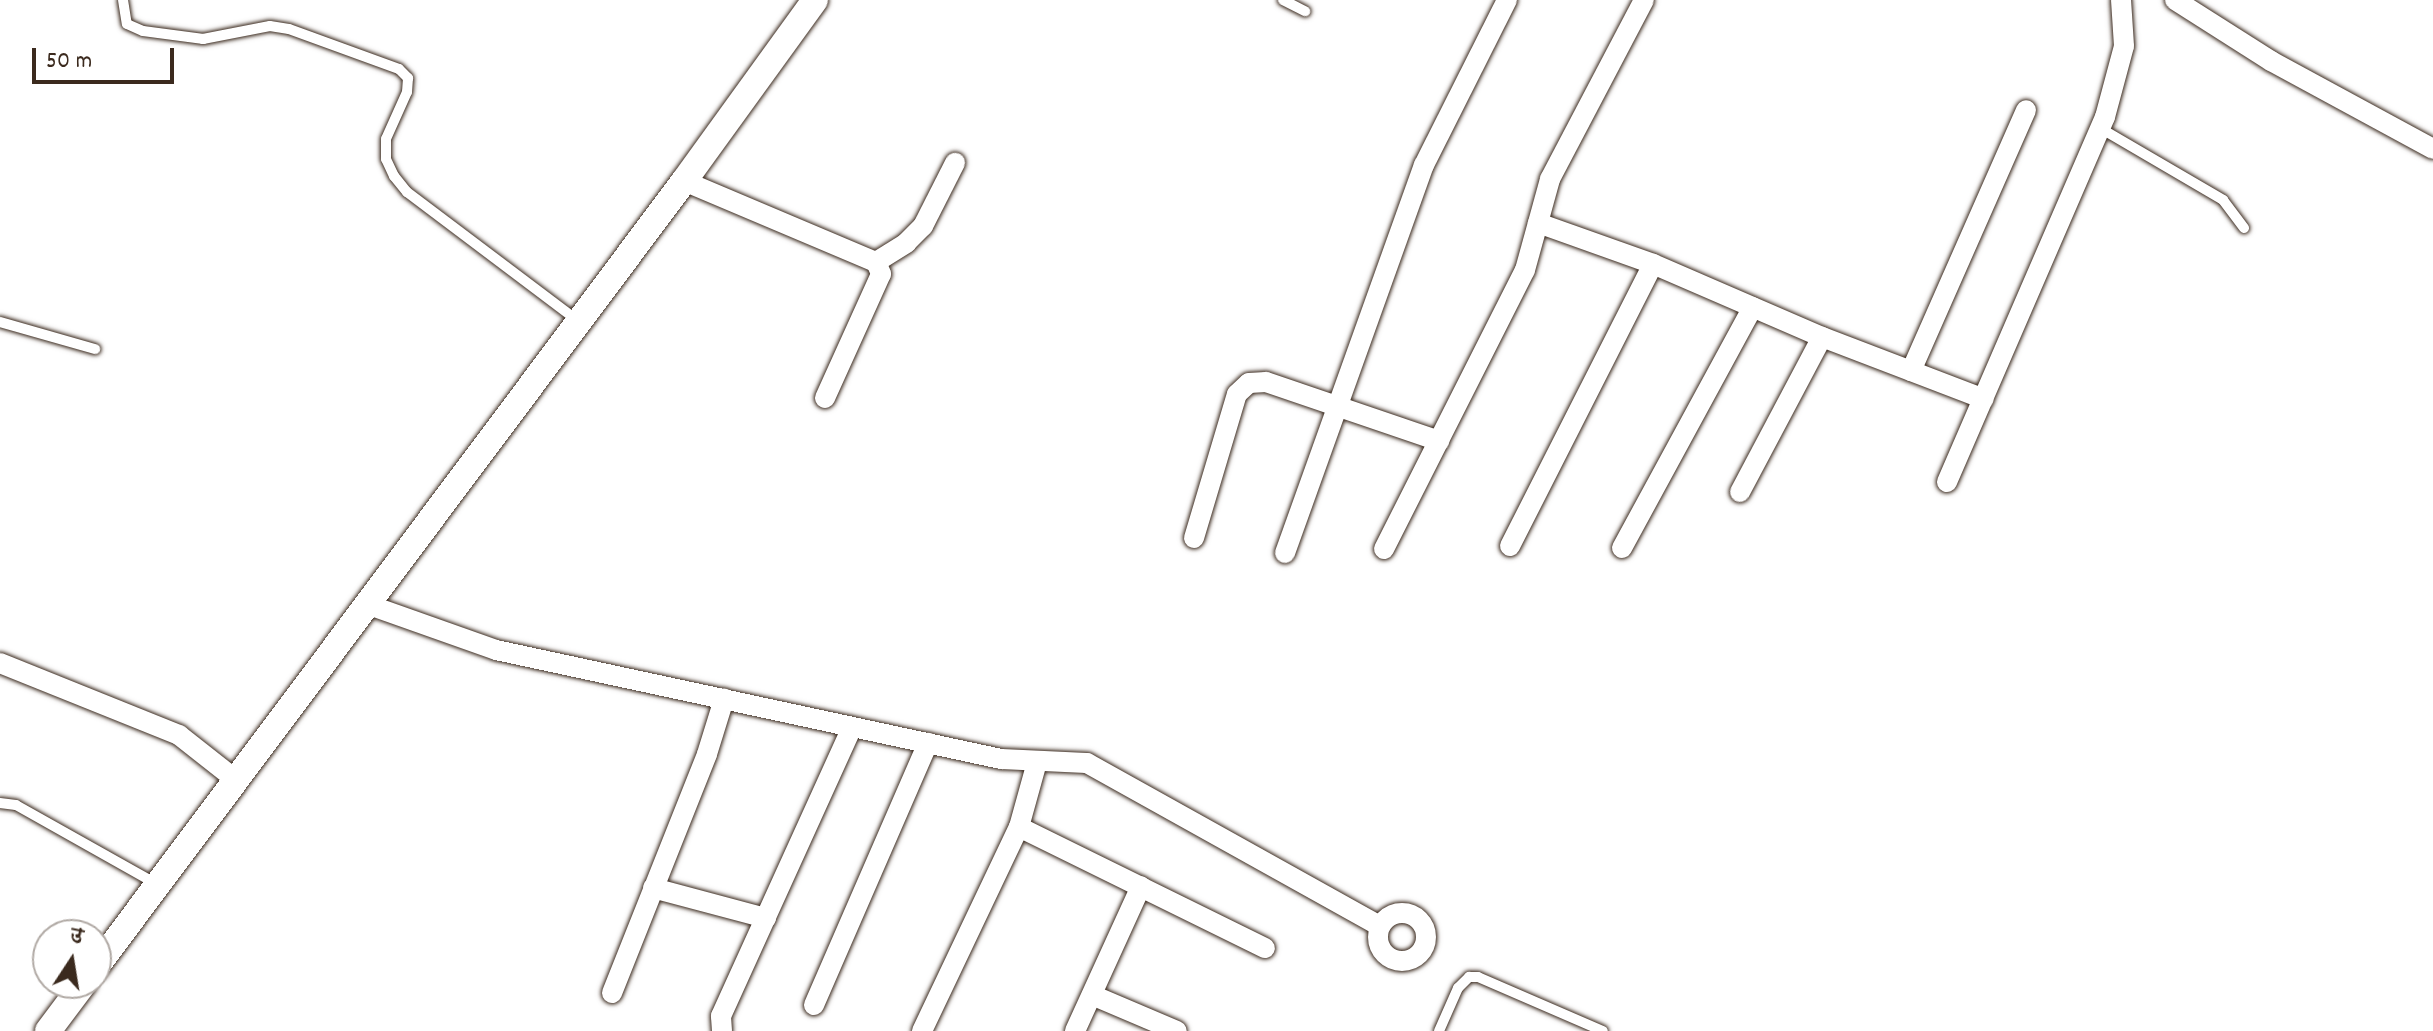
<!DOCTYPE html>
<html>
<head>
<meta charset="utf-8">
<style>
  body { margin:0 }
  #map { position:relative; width:2433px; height:1031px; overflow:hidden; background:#fff; font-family:Dekko,"Playpen Sans Deva",sans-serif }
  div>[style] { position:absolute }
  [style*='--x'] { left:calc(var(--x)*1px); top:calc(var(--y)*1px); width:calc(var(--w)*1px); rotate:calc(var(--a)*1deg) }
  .roads { filter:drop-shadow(0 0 2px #3b2a1e) drop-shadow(0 0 2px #3b2a1e) }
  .service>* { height:10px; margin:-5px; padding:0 5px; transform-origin:5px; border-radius:5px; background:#fff }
  .minor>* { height:20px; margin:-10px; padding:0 10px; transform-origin:10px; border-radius:10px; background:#fff }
  .minor>.ring { margin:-10px; padding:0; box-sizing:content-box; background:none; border:20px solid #fff; border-radius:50% }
  .tertiary>* { height:26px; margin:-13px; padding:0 13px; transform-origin:13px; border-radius:13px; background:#fff }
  span { translate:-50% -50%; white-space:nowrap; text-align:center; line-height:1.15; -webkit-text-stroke:6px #fff; paint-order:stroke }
  .north { position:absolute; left:32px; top:919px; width:80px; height:80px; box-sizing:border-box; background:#fff; border:2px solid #b1aaa5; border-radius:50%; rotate:12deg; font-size:22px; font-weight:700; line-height:32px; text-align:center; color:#3b2a1e }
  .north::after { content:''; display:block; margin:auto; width:28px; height:36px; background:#3b2a1e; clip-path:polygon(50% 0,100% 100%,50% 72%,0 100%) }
  .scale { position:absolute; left:32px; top:48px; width:142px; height:36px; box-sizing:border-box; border:4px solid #3b2a1e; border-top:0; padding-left:10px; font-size:24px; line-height:28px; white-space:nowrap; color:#3b2a1e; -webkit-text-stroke:6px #fff; paint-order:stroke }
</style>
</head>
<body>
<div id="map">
  <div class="roads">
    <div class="service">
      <div style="--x:123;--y:0;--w:24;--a:81"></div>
      <div style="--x:127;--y:24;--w:17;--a:24"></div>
      <div style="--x:143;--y:31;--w:61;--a:7.6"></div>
      <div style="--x:203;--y:39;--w:68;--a:-11"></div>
      <div style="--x:270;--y:26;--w:19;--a:9"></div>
      <div style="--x:289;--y:29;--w:117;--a:20"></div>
      <div style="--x:399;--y:69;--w:13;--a:45"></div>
      <div style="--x:408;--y:78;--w:14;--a:94"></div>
      <div style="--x:407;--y:92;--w:51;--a:114.1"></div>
      <div style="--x:386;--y:139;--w:20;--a:90"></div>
      <div style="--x:386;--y:159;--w:19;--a:65"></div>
      <div style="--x:394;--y:176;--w:21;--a:51"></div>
      <div style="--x:407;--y:192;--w:213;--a:37"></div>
      <div style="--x:1283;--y:0;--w:25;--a:27"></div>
      <div style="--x:2100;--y:128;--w:143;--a:30.3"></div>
      <div style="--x:2223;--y:200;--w:35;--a:53"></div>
      <div style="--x:0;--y:322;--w:99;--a:15.9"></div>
      <div style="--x:0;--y:803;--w:16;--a:7"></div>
      <div style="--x:16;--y:805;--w:162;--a:29.3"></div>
      <div style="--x:1439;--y:1031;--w:47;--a:-66.2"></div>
      <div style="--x:1458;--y:988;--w:16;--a:-45"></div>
      <div style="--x:1469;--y:977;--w:9;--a:0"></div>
      <div style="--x:1478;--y:977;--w:136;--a:23.4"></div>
    </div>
    <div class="minor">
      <div style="--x:2175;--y:0;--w:114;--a:32.4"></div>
      <div style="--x:2271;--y:61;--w:184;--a:28.5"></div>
      <div style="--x:684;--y:181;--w:208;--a:22.9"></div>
      <div style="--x:876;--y:262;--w:13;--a:67"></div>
      <div style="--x:881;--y:274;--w:136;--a:114.3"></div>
      <div style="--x:1538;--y:223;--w:122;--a:19.6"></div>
      <div style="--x:1653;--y:264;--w:184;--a:23.4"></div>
      <div style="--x:1822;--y:337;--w:173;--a:20.9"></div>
      <div style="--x:876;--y:262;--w:36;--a:-32"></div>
      <div style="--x:906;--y:243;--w:24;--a:-45"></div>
      <div style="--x:923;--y:226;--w:71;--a:-63.1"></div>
      <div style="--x:1911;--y:371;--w:285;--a:-66.2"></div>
      <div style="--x:1947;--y:482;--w:398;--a:-66.6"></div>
      <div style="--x:2105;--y:117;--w:73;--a:-75"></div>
      <div style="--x:2124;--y:46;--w:46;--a:-93.7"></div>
      <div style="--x:1740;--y:492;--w:175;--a:-62.1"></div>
      <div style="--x:1194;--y:538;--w:150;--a:-73.4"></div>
      <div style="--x:1237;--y:394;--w:16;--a:-43"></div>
      <div style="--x:1249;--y:383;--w:17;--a:-3"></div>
      <div style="--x:1266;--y:382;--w:183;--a:18.8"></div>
      <div style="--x:1510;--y:546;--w:316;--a:-63.1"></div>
      <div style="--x:1622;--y:548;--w:274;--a:-61.5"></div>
      <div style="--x:1384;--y:549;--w:313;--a:-63.2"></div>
      <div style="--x:1525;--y:270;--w:94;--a:-74.6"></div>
      <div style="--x:1550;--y:179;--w:202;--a:-62.3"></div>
      <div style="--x:1285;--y:553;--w:412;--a:-70.3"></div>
      <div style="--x:1424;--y:165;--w:185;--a:-63.3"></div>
      <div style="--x:369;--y:605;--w:135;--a:19.5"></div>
      <div style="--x:496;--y:650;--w:517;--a:12.18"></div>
      <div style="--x:1001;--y:759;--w:86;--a:2.7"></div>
      <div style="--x:1087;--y:763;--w:335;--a:29.1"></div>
      <div style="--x:0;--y:663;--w:193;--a:21.9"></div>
      <div style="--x:179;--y:735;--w:73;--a:38.3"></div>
      <div style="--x:1019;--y:827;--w:274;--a:26.2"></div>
      <div style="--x:653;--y:888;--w:117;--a:14.9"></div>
      <div class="ring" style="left:1378px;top:913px;width:28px;height:28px"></div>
      <div style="--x:612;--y:993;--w:257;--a:-68.3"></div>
      <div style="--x:707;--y:754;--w:58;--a:-72.8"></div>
      <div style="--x:1092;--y:995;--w:92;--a:23"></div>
      <div style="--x:814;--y:1005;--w:286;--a:-66.5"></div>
      <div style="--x:722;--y:1031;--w:15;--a:-94"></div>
      <div style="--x:721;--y:1016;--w:317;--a:-65.6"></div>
      <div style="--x:922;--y:1031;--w:226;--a:-64.6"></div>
      <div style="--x:1019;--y:827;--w:67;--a:-74.5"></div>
      <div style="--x:1075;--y:1031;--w:159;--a:-65.5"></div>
    </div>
    <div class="tertiary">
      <div style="--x:96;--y:967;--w:982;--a:-53.2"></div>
      <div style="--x:684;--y:181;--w:223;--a:-54.1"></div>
      <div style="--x:48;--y:1031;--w:60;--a:-53.1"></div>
    </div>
  </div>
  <div class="north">उ</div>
  <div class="scale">50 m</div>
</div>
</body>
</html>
